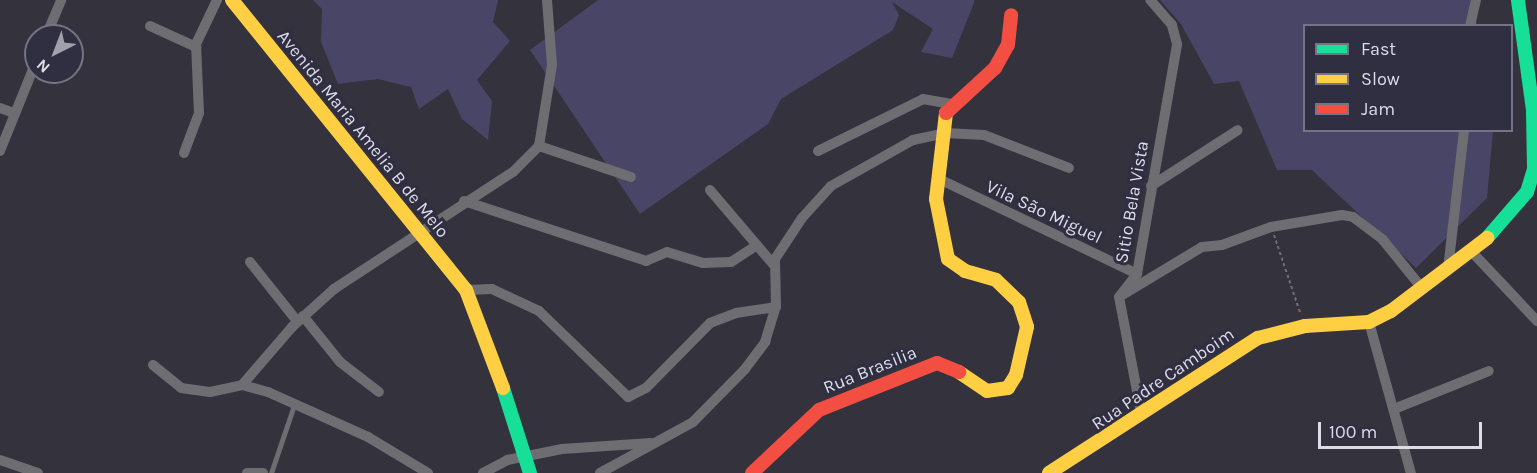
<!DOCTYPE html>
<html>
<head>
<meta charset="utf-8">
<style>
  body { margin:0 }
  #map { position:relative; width:1537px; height:473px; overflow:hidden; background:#34323d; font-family:Karla,sans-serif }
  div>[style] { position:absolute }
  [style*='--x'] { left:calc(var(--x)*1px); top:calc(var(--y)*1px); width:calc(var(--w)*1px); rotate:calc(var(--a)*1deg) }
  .green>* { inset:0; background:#494566 }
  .path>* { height:2px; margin-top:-1px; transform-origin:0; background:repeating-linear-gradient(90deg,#6e6e73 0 3px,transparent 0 6px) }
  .lane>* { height:5px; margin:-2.5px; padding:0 2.5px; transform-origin:2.5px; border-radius:2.5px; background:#6e6d72 }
  .street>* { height:10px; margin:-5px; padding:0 5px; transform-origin:5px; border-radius:5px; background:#6e6d72 }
  .fast>* { height:14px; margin:-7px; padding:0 7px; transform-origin:7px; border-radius:7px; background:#16e098 }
  .slow>* { height:14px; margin:-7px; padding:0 7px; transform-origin:7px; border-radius:7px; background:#ffcf43 }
  .jam>* { height:14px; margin:-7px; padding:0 7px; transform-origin:7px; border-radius:7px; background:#f24e42 }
  span { translate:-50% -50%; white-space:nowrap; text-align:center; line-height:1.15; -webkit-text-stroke:6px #302e41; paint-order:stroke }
  .street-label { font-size:18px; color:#dddce9 }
  .legend { position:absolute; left:1303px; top:24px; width:210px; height:108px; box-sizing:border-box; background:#302e41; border:2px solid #757484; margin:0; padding:8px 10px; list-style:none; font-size:18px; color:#dddce9 }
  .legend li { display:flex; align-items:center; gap:12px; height:30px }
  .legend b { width:30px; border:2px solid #757484 }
  .north { position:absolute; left:24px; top:24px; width:60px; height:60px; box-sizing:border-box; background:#302e41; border:2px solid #757484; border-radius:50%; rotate:222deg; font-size:16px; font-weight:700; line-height:24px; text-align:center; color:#dddce9 }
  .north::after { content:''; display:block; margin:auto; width:21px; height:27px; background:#a2a0ad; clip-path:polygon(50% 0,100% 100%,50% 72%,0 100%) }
  .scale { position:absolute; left:1318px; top:422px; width:164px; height:27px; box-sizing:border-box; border:3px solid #dddce9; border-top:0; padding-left:8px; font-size:18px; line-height:21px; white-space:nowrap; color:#dddce9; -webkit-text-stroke:4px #302e41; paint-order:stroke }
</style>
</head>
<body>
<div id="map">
  <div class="green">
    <div style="clip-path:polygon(313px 0,498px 0,493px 22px,510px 41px,477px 80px,492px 101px,488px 140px,462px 119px,448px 89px,419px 109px,411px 87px,378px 79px,338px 84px,321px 42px,322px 9px)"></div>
    <div style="clip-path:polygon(598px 0,974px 0,974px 3px,952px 58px,921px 52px,933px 29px,892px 2px,899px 15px,893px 30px,781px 99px,768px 124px,640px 214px,530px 50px)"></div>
    <div style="clip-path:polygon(1160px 0,1473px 0,1477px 25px,1304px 26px,1304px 130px,1493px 131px,1487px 198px,1416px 268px,1312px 170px,1277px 170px,1239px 81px,1214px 84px,1181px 24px)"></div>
  </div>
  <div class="path">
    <div style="--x:1274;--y:235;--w:84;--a:71.4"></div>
  </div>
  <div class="lane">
    <div style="--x:271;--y:473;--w:72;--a:-71.3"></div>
  </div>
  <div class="street">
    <div style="--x:150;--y:26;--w:51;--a:24.5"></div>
    <div style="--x:1470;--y:26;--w:27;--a:-77"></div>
    <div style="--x:46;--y:36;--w:39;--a:-67"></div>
    <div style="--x:0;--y:108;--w:15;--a:20"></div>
    <div style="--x:539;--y:146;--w:97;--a:18.6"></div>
    <div style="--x:0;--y:151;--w:96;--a:-68"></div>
    <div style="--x:818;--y:151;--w:117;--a:-26.3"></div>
    <div style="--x:923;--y:99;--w:29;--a:10"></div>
    <div style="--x:184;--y:153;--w:43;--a:-69.4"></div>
    <div style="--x:199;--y:113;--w:69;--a:-92.5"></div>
    <div style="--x:196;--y:44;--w:49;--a:-64.5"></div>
    <div style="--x:937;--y:178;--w:222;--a:25.6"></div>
    <div style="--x:1151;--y:186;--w:103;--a:-32.8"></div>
    <div style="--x:710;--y:190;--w:97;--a:49.6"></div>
    <div style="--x:464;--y:201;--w:192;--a:18.2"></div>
    <div style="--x:646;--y:261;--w:23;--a:-23"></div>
    <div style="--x:667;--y:252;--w:38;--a:17"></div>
    <div style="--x:703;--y:263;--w:28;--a:-2"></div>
    <div style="--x:731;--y:262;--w:31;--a:-33"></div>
    <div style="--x:1472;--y:252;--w:95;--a:46.7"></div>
    <div style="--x:250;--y:262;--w:75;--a:51.5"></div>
    <div style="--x:1448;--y:269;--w:140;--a:-83.4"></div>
    <div style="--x:466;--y:290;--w:26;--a:-2"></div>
    <div style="--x:492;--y:289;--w:52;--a:25.1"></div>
    <div style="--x:539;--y:311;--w:124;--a:44"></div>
    <div style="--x:628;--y:397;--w:20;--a:-27"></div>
    <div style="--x:646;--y:388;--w:91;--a:-45.4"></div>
    <div style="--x:710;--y:323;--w:28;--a:-21"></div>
    <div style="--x:736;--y:313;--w:40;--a:-8.5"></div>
    <div style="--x:1124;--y:294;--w:91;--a:-31.1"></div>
    <div style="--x:1202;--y:247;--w:20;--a:-6"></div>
    <div style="--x:1222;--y:245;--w:52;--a:-20.2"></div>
    <div style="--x:1271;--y:227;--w:72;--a:-9.6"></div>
    <div style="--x:1342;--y:215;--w:11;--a:10"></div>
    <div style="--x:1353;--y:217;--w:38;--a:37"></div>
    <div style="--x:1383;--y:240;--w:60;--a:51"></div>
    <div style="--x:303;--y:316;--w:59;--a:51.2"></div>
    <div style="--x:340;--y:362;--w:49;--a:37.6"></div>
    <div style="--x:1369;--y:322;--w:157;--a:74.5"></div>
    <div style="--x:153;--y:365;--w:36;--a:39"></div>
    <div style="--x:181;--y:388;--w:29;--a:8"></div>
    <div style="--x:210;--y:392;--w:33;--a:-12"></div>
    <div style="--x:242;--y:385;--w:27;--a:15"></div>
    <div style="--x:268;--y:392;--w:110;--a:24.2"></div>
    <div style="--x:368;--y:437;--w:70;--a:31"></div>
    <div style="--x:242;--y:385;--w:77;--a:-49.2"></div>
    <div style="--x:292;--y:327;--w:57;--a:-42.1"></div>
    <div style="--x:334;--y:289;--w:214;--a:-33.2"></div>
    <div style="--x:513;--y:172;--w:37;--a:-45"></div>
    <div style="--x:539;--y:146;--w:82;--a:-80.9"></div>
    <div style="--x:552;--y:65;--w:65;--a:-94.4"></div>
    <div style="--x:1394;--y:409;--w:102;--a:-21.8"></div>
    <div style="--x:1141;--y:412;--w:117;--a:-100.8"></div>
    <div style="--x:1119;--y:297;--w:29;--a:-52"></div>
    <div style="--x:1137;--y:274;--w:233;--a:-80.1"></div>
    <div style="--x:1177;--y:44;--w:20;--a:-105"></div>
    <div style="--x:1172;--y:25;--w:33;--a:-131"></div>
    <div style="--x:0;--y:460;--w:40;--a:18.9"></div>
    <div style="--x:247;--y:473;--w:16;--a:0"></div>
    <div style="--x:483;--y:473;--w:27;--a:-28"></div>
    <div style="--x:507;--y:460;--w:56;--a:-11.3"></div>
    <div style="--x:562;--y:449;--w:89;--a:-3.9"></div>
    <div style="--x:600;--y:473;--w:106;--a:-28.7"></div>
    <div style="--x:693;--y:422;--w:74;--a:-45.5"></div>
    <div style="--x:745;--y:369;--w:34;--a:-53"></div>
    <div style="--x:765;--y:342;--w:37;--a:-73"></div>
    <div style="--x:776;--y:307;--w:48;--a:-91.2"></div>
    <div style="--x:775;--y:259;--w:49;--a:-56.6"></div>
    <div style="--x:802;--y:218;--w:43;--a:-47.8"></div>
    <div style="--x:831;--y:186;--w:94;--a:-29.3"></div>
    <div style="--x:913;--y:140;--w:33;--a:-12"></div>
    <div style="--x:945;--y:133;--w:39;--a:3"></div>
    <div style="--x:984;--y:135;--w:91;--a:21.2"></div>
  </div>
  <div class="fast">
    <div style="--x:1487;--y:238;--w:61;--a:-49"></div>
    <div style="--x:1527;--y:192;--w:24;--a:-73"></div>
    <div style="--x:1534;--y:169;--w:59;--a:-91"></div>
    <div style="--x:1533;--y:110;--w:111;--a:-97.8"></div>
    <div style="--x:503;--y:388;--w:89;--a:72.4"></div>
  </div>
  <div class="slow">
    <div style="--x:232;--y:0;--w:373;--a:51.1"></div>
    <div style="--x:466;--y:290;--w:105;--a:69.3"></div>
    <div style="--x:946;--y:113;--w:87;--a:96.6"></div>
    <div style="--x:936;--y:199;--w:61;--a:78.7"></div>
    <div style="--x:948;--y:259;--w:21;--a:35"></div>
    <div style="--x:965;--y:271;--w:32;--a:16"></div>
    <div style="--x:996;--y:280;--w:32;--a:44"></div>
    <div style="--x:1019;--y:302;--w:26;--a:72"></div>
    <div style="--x:1027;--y:327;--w:49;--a:102.9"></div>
    <div style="--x:1016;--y:375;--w:15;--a:122"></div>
    <div style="--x:1008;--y:388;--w:21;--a:172"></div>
    <div style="--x:987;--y:391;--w:34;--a:-146"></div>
    <div style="--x:1049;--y:473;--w:249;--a:-32.9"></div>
    <div style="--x:1258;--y:338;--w:49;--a:-14.3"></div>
    <div style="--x:1305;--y:326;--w:64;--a:-3.6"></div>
    <div style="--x:1369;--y:322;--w:25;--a:-27"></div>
    <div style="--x:1391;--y:311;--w:121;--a:-37.2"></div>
  </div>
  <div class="jam">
    <div style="--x:946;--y:113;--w:67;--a:-42.6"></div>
    <div style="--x:995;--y:68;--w:26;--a:-61"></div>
    <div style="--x:1008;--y:45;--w:30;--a:-84"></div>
    <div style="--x:752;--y:473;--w:92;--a:-43.2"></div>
    <div style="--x:819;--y:410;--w:127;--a:-21.7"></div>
    <div style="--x:937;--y:363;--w:24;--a:22"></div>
  </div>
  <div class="street-label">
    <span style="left:363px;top:134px;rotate:51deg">Avenida Maria Amelia B de Melo</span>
    <span style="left:1132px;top:202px;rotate:-80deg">Sitio Bela Vista</span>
    <span style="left:1044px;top:212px;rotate:25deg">Vila São Miguel</span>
    <span style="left:870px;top:370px;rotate:-22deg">Rua Brasilia</span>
    <span style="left:1163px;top:379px;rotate:-34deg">Rua Padre Camboim</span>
  </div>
  <ul class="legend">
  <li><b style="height:8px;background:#16e098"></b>Fast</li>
  <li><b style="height:8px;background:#ffcf43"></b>Slow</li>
  <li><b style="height:8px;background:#f24e42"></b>Jam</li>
  </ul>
  <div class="north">N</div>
  <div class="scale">100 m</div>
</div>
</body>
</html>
